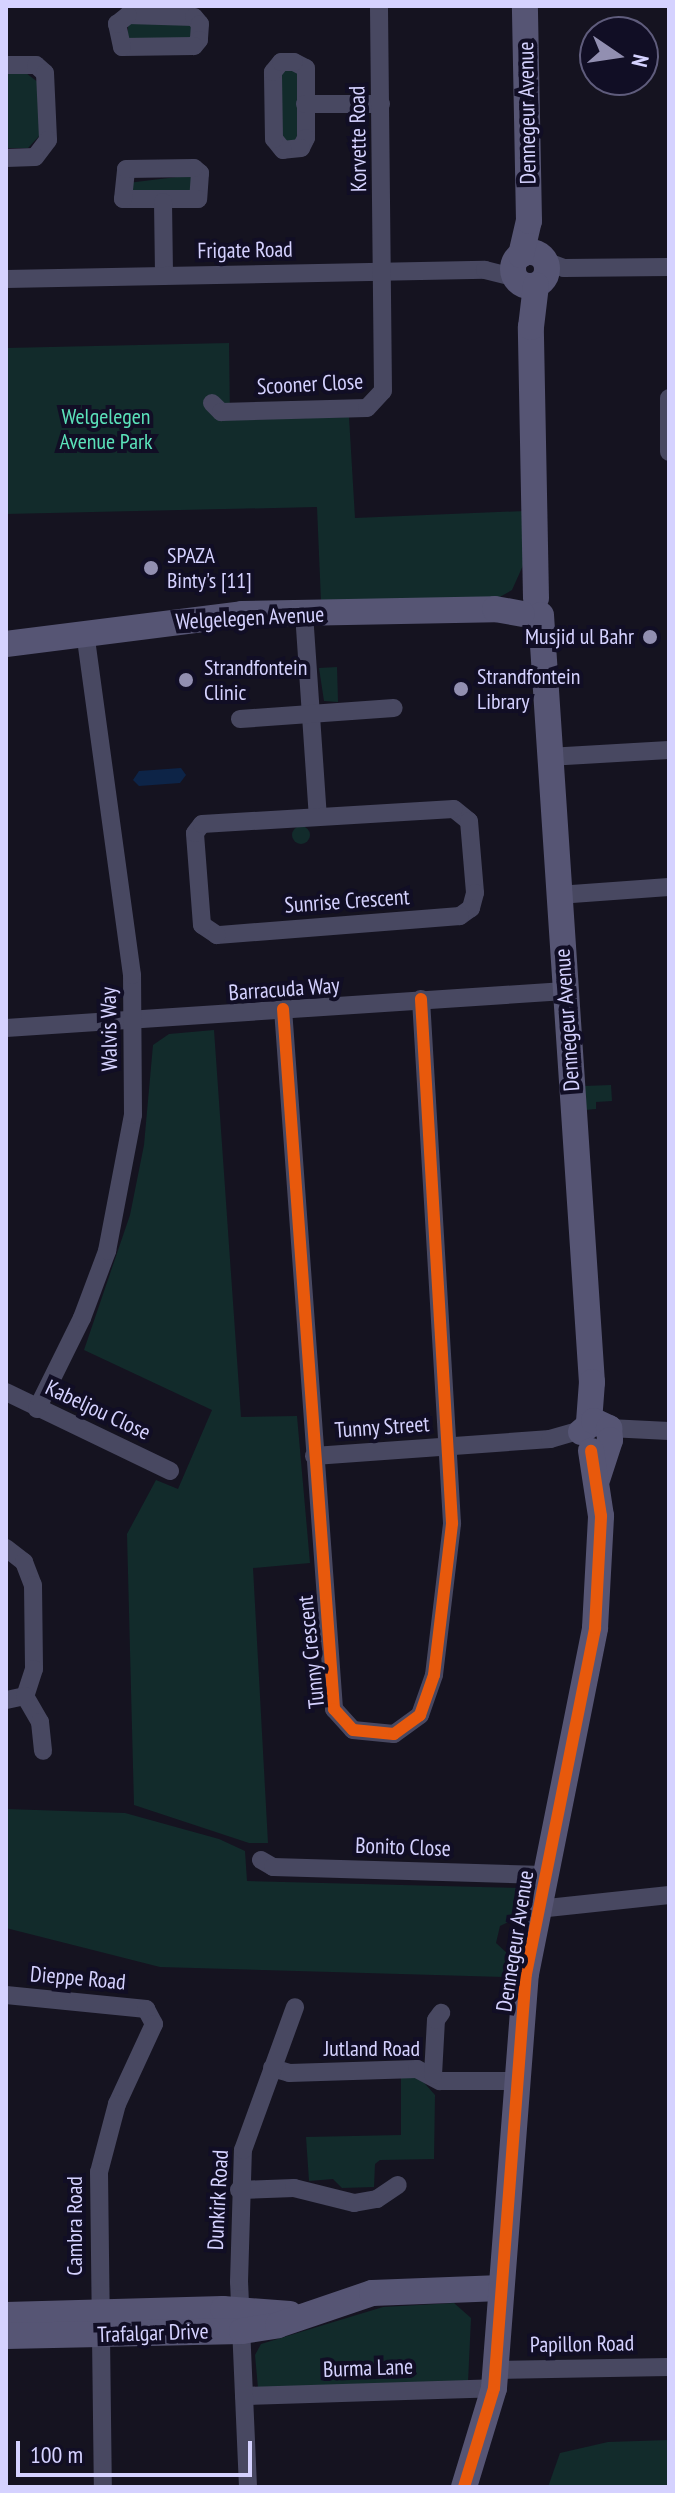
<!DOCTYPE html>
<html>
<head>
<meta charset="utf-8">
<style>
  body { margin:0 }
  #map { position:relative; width:675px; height:2493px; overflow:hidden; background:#151320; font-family:"PT Sans Narrow",sans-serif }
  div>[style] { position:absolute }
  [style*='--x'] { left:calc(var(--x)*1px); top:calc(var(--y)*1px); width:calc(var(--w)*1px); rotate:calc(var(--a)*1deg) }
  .green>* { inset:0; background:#122b2b; transform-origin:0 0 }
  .round { border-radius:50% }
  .water>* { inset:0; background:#0d2447 }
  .street>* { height:18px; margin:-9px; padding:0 9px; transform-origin:9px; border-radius:9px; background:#484861 }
  .secondary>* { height:26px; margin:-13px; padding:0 13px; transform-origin:13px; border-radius:13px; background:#565574 }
  .secondary>.ring { margin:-13px; padding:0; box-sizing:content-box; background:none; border:26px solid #565574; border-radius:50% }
  .cycleway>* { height:12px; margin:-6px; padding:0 6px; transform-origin:6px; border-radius:6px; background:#e8590c }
  .dots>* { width:22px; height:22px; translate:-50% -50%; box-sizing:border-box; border:4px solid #110e25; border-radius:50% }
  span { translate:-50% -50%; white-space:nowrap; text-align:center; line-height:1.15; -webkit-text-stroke:8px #110e25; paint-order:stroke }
  .street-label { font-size:22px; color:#d5d2ff }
  .park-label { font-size:22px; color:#5be2ba }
  .poi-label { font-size:22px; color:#d5d2ff }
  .left { translate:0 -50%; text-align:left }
  .right { translate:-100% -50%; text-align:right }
  .frame { position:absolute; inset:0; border:8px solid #d5d2ff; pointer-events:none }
  .north { position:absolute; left:579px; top:16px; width:80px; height:80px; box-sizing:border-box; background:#110e25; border:2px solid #5f5c7c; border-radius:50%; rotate:103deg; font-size:22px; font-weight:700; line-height:32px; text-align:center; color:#d5d2ff }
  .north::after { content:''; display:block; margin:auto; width:28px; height:36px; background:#928fb1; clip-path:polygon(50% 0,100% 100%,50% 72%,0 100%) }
  .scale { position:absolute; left:16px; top:2441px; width:236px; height:36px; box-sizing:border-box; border:4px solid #d5d2ff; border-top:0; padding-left:10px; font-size:24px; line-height:28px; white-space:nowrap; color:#d5d2ff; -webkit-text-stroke:6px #110e25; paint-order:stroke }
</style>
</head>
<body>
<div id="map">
  <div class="green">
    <div style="clip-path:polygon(128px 23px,192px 24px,192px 38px,128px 41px)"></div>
    <div style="left:280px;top:71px;width:17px;height:70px"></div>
    <div style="clip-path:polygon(26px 73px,39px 83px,41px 134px,28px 148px,6px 148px,6px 74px)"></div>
    <div style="left:193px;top:175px;width:17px;height:66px;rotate:83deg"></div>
    <div style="clip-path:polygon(229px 343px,230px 420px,349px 417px,355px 518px,525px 511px,525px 561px,512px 590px,498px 598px,321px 601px,317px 507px,6px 514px,6px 348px)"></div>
    <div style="clip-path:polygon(337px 667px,338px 702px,324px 701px,319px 668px)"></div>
    <div class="round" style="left:292px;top:826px;width:18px;height:18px"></div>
    <div style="clip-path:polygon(214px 1030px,241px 1417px,297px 1416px,310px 1563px,253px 1568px,268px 1843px,249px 1843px,134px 1805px,127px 1534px,156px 1480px,178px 1489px,212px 1410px,84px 1350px,130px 1215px,144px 1145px,153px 1045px,169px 1034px)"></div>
    <div style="clip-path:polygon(611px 1085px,612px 1101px,596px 1102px,596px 1109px,585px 1110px,584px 1086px)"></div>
    <div style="clip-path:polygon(6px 1809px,125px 1813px,219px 1839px,245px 1851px,247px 1881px,522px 1888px,521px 1916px,500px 1926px,496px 1943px,509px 1955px,504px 1977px,160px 1967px,6px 1928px)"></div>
    <div style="clip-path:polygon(401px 2076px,419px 2077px,435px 2095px,434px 2159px,380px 2160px,375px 2164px,374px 2187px,342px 2188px,333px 2179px,309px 2181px,306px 2137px,401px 2135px)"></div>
    <div style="clip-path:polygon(454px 2303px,471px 2318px,468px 2382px,258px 2388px,255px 2355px,261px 2344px,383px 2307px)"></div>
    <div style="clip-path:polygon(669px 2440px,669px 2487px,548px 2487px,560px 2453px,608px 2442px)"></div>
  </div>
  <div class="water">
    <div style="clip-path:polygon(181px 768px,186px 775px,180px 783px,139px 786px,133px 780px,139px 771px)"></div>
  </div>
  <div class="street">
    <div style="--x:128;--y:15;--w:66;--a:1.7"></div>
    <div style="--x:194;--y:17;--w:9;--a:49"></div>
    <div style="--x:200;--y:24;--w:16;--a:94"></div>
    <div style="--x:199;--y:40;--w:8;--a:130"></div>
    <div style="--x:194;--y:46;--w:72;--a:179.2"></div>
    <div style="--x:122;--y:47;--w:24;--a:-102"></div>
    <div style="--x:117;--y:24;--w:14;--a:-39"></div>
    <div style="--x:294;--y:62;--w:13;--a:27"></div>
    <div style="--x:306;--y:68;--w:70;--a:90"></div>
    <div style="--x:306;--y:138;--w:11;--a:117"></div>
    <div style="--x:301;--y:148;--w:18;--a:174"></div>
    <div style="--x:283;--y:150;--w:14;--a:-129"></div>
    <div style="--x:274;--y:139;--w:67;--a:-90.9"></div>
    <div style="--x:273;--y:72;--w:13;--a:-51"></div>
    <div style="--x:281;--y:62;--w:13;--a:0"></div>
    <div style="--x:6;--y:65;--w:30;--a:0"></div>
    <div style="--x:36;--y:65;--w:12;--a:42"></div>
    <div style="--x:45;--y:73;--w:67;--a:87.4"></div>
    <div style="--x:48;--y:140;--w:21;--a:127"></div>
    <div style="--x:35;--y:157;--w:29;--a:178"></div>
    <div style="--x:305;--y:104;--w:76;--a:0"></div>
    <div style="--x:194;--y:168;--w:8;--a:40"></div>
    <div style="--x:200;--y:173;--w:26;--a:94"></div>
    <div style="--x:198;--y:199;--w:75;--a:180"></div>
    <div style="--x:123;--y:199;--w:30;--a:-84"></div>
    <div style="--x:126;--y:169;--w:68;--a:-0.8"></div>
    <div style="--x:163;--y:202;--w:74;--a:89.2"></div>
    <div style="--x:545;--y:261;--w:20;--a:20"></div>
    <div style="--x:564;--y:268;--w:105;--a:-0.5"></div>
    <div style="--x:6;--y:279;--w:479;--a:-1.1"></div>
    <div style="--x:485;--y:270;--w:30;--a:14"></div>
    <div style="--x:669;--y:398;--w:54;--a:90"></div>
    <div style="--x:212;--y:403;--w:13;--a:45"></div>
    <div style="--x:221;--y:412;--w:146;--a:-1.6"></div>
    <div style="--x:367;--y:408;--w:23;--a:-47"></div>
    <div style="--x:383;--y:391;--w:385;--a:-90.6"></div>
    <div style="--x:304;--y:613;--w:204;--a:86.1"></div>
    <div style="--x:240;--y:719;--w:154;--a:-4.1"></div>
    <div style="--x:548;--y:757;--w:121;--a:-3.3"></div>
    <div style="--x:454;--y:809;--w:19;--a:39"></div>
    <div style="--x:469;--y:821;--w:72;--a:85.2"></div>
    <div style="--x:475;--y:893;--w:16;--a:105"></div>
    <div style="--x:471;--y:908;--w:14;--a:144"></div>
    <div style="--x:460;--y:916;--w:244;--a:175.5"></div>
    <div style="--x:217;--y:935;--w:18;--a:-146"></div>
    <div style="--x:202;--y:925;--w:92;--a:-94.4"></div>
    <div style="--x:195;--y:833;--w:11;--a:-52"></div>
    <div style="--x:202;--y:824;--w:252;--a:-3.4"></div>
    <div style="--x:558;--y:895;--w:111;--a:-4.1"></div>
    <div style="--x:283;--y:1009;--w:702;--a:85.83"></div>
    <div style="--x:334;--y:1709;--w:28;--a:48"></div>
    <div style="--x:353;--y:1730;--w:41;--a:5.6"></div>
    <div style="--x:394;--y:1734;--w:32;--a:-36"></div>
    <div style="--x:420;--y:1715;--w:42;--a:-70.7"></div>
    <div style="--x:434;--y:1675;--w:153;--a:-83.2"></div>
    <div style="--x:452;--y:1523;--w:525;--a:-93.39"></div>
    <div style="--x:6;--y:1028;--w:560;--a:-3.79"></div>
    <div style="--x:6;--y:1392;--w:182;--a:25.7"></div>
    <div style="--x:37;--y:1409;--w:102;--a:-63.7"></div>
    <div style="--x:82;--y:1318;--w:72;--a:-69.5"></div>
    <div style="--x:107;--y:1251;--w:138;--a:-79.2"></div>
    <div style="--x:133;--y:1115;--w:140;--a:-90.4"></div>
    <div style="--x:132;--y:975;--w:345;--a:-97.8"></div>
    <div style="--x:609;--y:1428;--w:60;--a:2.9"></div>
    <div style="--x:314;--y:1456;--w:237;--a:-4.1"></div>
    <div style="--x:550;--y:1439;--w:32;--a:-16"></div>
    <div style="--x:6;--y:1548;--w:23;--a:38"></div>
    <div style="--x:24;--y:1562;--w:25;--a:69"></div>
    <div style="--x:33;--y:1585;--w:84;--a:89.3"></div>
    <div style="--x:34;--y:1669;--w:28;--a:108"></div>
    <div style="--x:25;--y:1696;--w:19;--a:168"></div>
    <div style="--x:25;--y:1696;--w:30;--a:60"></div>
    <div style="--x:40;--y:1722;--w:29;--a:84"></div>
    <div style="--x:261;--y:1860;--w:14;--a:30"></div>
    <div style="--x:273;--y:1867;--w:272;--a:1.7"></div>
    <div style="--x:538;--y:1909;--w:132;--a:-6.1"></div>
    <div style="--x:6;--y:1995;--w:141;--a:5.7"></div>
    <div style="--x:146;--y:2009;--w:17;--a:62"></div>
    <div style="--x:154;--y:2024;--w:88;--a:114.8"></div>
    <div style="--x:117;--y:2104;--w:70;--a:104.8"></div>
    <div style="--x:99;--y:2172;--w:315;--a:89.3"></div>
    <div style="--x:272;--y:2068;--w:18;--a:16"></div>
    <div style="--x:289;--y:2073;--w:128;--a:-1.8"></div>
    <div style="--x:417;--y:2069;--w:26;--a:28"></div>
    <div style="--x:440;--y:2081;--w:77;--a:0"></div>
    <div style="--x:433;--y:2075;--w:55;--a:-86.9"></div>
    <div style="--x:436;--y:2020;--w:9;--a:-54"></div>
    <div style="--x:239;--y:2190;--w:55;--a:-2.1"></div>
    <div style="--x:294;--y:2188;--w:62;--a:14"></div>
    <div style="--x:354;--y:2203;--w:23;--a:-10"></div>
    <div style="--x:377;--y:2199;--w:25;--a:-34"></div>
    <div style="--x:496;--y:2370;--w:173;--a:-1"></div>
    <div style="--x:244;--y:2396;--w:250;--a:-1.8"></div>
    <div style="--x:248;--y:2487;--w:205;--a:-92.5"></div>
    <div style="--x:239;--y:2282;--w:132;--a:-88.3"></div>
    <div style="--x:243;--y:2150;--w:152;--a:-70"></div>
  </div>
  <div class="secondary">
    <div class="ring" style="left:513px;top:252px;width:8px;height:8px"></div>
    <div style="--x:521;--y:255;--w:35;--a:-77"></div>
    <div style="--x:529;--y:221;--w:215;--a:-91.1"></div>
    <div style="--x:536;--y:598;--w:271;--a:-91.1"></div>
    <div style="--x:531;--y:327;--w:42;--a:-83.2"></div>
    <div style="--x:541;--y:615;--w:769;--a:86.2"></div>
    <div style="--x:592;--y:1382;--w:40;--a:94.3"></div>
    <div style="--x:6;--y:644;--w:238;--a:-7.2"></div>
    <div style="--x:242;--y:614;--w:253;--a:-1.1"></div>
    <div style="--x:495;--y:609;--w:27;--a:10"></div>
    <div style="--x:581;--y:1432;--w:17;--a:-40"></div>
    <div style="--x:594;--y:1421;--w:17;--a:25"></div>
    <div style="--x:609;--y:1428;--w:12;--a:85"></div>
    <div style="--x:610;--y:1440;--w:40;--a:108"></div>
    <div style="--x:6;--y:2315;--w:217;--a:-1.6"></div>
    <div style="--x:223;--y:2309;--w:67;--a:4.3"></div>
    <div style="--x:6;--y:2336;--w:236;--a:-1.2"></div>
    <div style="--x:242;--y:2331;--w:36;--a:-9"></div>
    <div style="--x:278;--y:2325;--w:99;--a:-18.8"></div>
    <div style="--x:372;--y:2293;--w:129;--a:-2.2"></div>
    <div style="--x:464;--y:2487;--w:103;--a:-73.1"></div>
    <div style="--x:494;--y:2388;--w:415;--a:-85.6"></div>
    <div style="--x:526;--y:1974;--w:353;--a:-78.7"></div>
    <div style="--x:595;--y:1628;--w:112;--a:-86.9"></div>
    <div style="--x:601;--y:1516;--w:66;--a:-98.7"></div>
  </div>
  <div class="cycleway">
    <div style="--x:283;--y:1009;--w:702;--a:85.83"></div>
    <div style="--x:334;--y:1709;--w:28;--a:48"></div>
    <div style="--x:353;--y:1730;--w:41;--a:5.6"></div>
    <div style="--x:394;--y:1734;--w:32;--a:-36"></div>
    <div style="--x:420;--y:1715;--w:42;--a:-70.7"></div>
    <div style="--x:434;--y:1675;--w:153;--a:-83.2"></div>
    <div style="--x:452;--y:1523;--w:525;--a:-93.39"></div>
    <div style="--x:464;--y:2487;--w:103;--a:-73.1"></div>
    <div style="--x:494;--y:2388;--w:415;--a:-85.6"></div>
    <div style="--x:526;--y:1974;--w:353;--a:-78.7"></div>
    <div style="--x:595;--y:1628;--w:112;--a:-86.9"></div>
    <div style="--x:601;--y:1516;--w:66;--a:-98.7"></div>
  </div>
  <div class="dots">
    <div style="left:151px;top:568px;background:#928fb1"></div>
    <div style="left:650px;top:637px;background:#928fb1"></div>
    <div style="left:186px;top:680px;background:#928fb1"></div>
    <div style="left:461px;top:689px;background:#928fb1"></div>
  </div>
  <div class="street-label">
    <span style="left:527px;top:113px;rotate:-91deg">Dennegeur Avenue</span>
    <span style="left:358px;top:139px;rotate:-91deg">Korvette Road</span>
    <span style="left:245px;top:250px;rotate:-1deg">Frigate Road</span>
    <span style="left:310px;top:384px;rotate:-3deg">Scooner Close</span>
    <span style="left:250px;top:618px;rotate:-3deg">Welgelegen Avenue</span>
    <span style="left:347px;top:901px;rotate:-4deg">Sunrise Crescent</span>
    <span style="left:284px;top:989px;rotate:-4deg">Barracuda Way</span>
    <span style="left:567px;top:1020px;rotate:-94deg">Dennegeur Avenue</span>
    <span style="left:109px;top:1029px;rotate:-91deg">Walvis Way</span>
    <span style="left:98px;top:1410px;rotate:25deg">Kabeljou Close</span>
    <span style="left:382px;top:1427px;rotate:-4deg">Tunny Street</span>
    <span style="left:311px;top:1652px;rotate:-96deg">Tunny Crescent</span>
    <span style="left:403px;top:1847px;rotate:2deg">Bonito Close</span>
    <span style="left:515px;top:1941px;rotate:-81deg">Dennegeur Avenue</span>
    <span style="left:78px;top:1978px;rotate:5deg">Dieppe Road</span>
    <span style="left:372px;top:2049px">Jutland Road</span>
    <span style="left:218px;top:2200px;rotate:-87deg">Dunkirk Road</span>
    <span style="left:75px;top:2226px;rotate:-90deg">Cambra Road</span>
    <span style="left:153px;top:2333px;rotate:-2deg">Trafalgar Drive</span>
    <span style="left:582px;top:2344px;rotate:-1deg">Papillon Road</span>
    <span style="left:368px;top:2368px;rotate:-2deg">Burma Lane</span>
  </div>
  <div class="park-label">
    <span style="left:106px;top:429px">Welgelegen<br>Avenue Park</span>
  </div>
  <div class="poi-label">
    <span class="left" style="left:167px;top:568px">SPAZA<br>Binty's [11]</span>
    <span class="right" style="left:634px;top:637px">Musjid ul Bahr</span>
    <span class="left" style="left:204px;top:680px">Strandfontein<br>Clinic</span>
    <span class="left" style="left:477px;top:689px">Strandfontein<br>Library</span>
  </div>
  <div class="frame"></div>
  <div class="north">N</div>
  <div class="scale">100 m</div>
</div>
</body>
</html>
